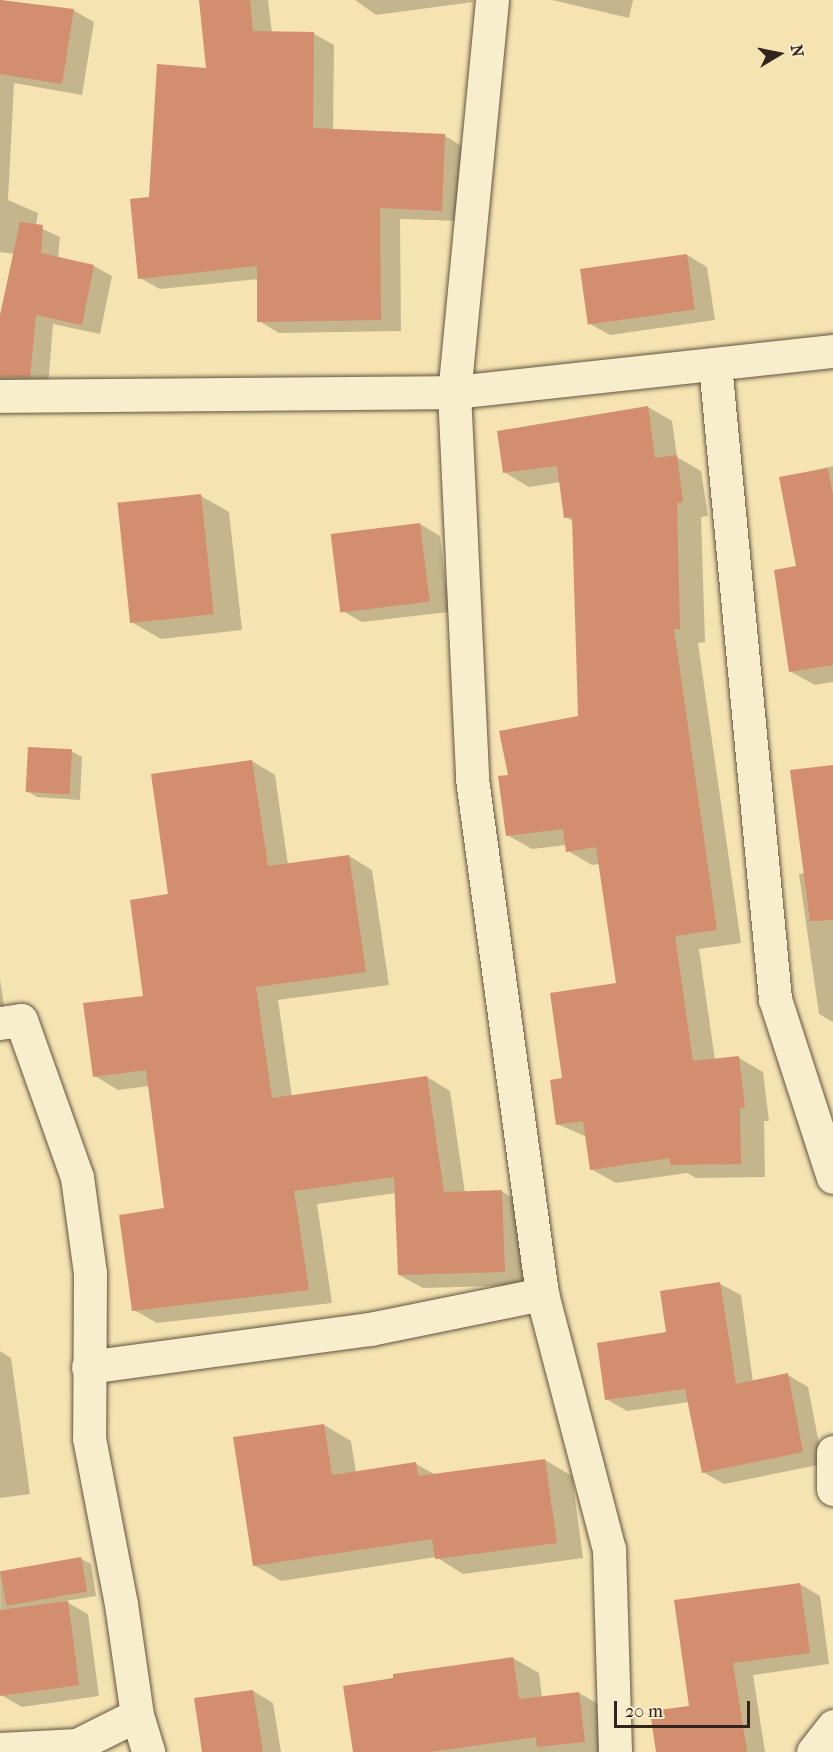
<!DOCTYPE html>
<html>
<head>
<meta charset="utf-8">
<style>
  body { margin:0 }
  #map { position:relative; width:833px; height:1752px; overflow:hidden; background:#f5e3b1; font-family:"IM FELL French Canon",serif }
  div>[style] { position:absolute }
  [style*='--x'] { left:calc(var(--x)*1px); top:calc(var(--y)*1px); width:calc(var(--w)*1px); rotate:calc(var(--a)*1deg) }
  .shadow>* { inset:0; background:#0003 }
  .building>* { inset:0; background:#d28e6f; transform-origin:0 0 }
  .roads { filter:drop-shadow(0 0 2px #635441) drop-shadow(0 0 2px #635441) }
  .street>* { height:33px; margin:-16.5px; padding:0 16.5px; transform-origin:16.5px; border-radius:16.5px; background:#f8edcc }
  span { translate:-50% -50%; white-space:nowrap; text-align:center; line-height:1.15; -webkit-text-stroke:4.5px #f8edcc; paint-order:stroke }
  .north { position:absolute; left:749px; top:24px; width:60px; height:60px; -webkit-text-stroke:4px #f8edcc; paint-order:stroke; rotate:80deg; font-size:16px; font-weight:700; line-height:24px; text-align:center; color:#32241c }
  .north::after { content:''; display:block; margin:auto; width:21px; height:27px; background:#32241c; clip-path:polygon(50% 0,100% 100%,50% 72%,0 100%) }
  .scale { position:absolute; left:614px; top:1701px; width:136px; height:27px; box-sizing:border-box; border:3px solid #32241c; border-top:0; padding-left:8px; font-size:18px; line-height:21px; white-space:nowrap; color:#32241c; -webkit-text-stroke:4px #f8edcc; paint-order:stroke }
</style>
</head>
<body>
<div id="map">
  <div class="shadow">
    <div style="clip-path:polygon(0 0,73px 10px,94px 22px,82px 95px,14px 83px,8px 200px,38px 213px,36px 226px,60px 237px,58px 259px,94px 266px,112px 276px,100px 334px,53px 324px,48px 386px,0 382px,0 322px,15px 254px,0 252px)"></div>
    <div style="clip-path:polygon(200px 0,268px 0,272px 33px,314px 34px,334px 45px,333px 131px,445px 136px,465px 148px,462px 221px,400px 219px,401px 331px,279px 333px,259px 321px,258px 279px,160px 289px,140px 278px,150px 198px,208px 69px)"></div>
    <div style="clip-path:polygon(355px 0,473px 0,473px 2px,376px 15px)"></div>
    <div style="clip-path:polygon(552px 0,633px 0,629px 18px)"></div>
    <div style="clip-path:polygon(687px 255px,707px 267px,715px 320px,610px 335px,590px 324px)"></div>
    <div style="clip-path:polygon(648px 407px,672px 421px,677px 457px,701px 471px,708px 516px,701px 517px,705px 642px,698px 643px,741px 943px,699px 949px,715px 1060px,739px 1058px,763px 1072px,769px 1121px,764px 1121px,765px 1177px,696px 1178px,687px 1173px,616px 1183px,591px 1169px,587px 1137px,557px 1124px,564px 1079px,618px 985px,600px 864px,592px 865px,568px 851px,567px 845px,532px 849px,507px 835px,510px 776px,579px 717px,574px 522px,566px 517px,561px 482px,529px 487px,504px 472px)"></div>
    <div style="clip-path:polygon(833px 466px,833px 682px,815px 685px,791px 672px,798px 567px,781px 478px)"></div>
    <div style="clip-path:polygon(201px 496px,229px 512px,242px 630px,161px 639px,133px 623px)"></div>
    <div style="clip-path:polygon(420px 524px,440px 536px,449px 612px,362px 622px,341px 610px)"></div>
    <div style="clip-path:polygon(71px 751px,82px 757px,80px 800px,37px 797px,27px 791px)"></div>
    <div style="clip-path:polygon(252px 761px,275px 775px,288px 865px,349px 856px,372px 870px,389px 985px,278px 1000px,292px 1097px,427px 1077px,450px 1091px,465px 1193px,501px 1191px,525px 1205px,528px 1285px,423px 1288px,399px 1275px,396px 1193px,317px 1204px,332px 1303px,157px 1323px,134px 1310px,165px 1210px,149px 1086px,118px 1090px,95px 1076px,144px 997px,170px 896px)"></div>
    <div style="clip-path:polygon(833px 766px,833px 1022px,819px 1014px,799px 874px,805px 873px)"></div>
    <div style="clip-path:polygon(0 979px,4px 1006px,0 1006px)"></div>
    <div style="clip-path:polygon(720px 1284px,741px 1295px,753px 1382px,788px 1375px,808px 1387px,823px 1464px,724px 1484px,703px 1472px,689px 1402px,627px 1411px,606px 1399px)"></div>
    <div style="clip-path:polygon(0 1351px,11px 1358px,30px 1494px,0 1498px)"></div>
    <div style="clip-path:polygon(324px 1425px,351px 1441px,356px 1473px,416px 1464px,436px 1475px,545px 1460px,572px 1476px,583px 1558px,463px 1574px,436px 1557px,281px 1581px,254px 1565px)"></div>
    <div style="clip-path:polygon(80px 1558px,91px 1564px,96px 1596px,65px 1601px,88px 1614px,99px 1696px,22px 1707px,1px 1695px,0 1572px)"></div>
    <div style="clip-path:polygon(800px 1584px,820px 1596px,829px 1664px,753px 1675px,765px 1752px,658px 1752px,691px 1707px)"></div>
    <div style="clip-path:polygon(513px 1658px,539px 1673px,542px 1698px,579px 1693px,605px 1708px,610px 1752px,355px 1752px)"></div>
    <div style="clip-path:polygon(253px 1691px,273px 1703px,281px 1752px,203px 1752px)"></div>
  </div>
  <div class="building">
    <div style="clip-path:polygon(0 0,74px 9px,62px 84px,0 74px)"></div>
    <div style="clip-path:polygon(199px 0,250px 0,253px 31px,314px 32px,313px 128px,445px 134px,442px 211px,380px 208px,381px 320px,257px 322px,257px 266px,138px 279px,130px 199px,149px 197px,157px 64px,206px 68px)"></div>
    <div style="clip-path:polygon(20px 222px,43px 225px,41px 253px,94px 265px,82px 325px,36px 315px,30px 377px,0 377px,0 315px)"></div>
    <div style="left:687px;top:254px;width:56px;height:108px;rotate:82deg"></div>
    <div style="clip-path:polygon(648px 406px,655px 458px,677px 455px,683px 502px,677px 503px,680px 629px,674px 629px,717px 930px,675px 936px,693px 1061px,739px 1056px,745px 1107px,740px 1108px,741px 1164px,670px 1165px,670px 1158px,590px 1170px,583px 1121px,556px 1125px,550px 1080px,562px 1078px,550px 993px,616px 983px,596px 847px,566px 852px,563px 829px,506px 836px,498px 776px,508px 775px,499px 731px,578px 716px,572px 517px,564px 518px,557px 466px,503px 473px,497px 431px)"></div>
    <div style="clip-path:polygon(828px 468px,833px 495px,833px 665px,789px 672px,774px 570px,796px 566px,779px 477px)"></div>
    <div style="left:201px;top:494px;width:121px;height:84px;rotate:84deg"></div>
    <div style="left:420px;top:523px;width:79px;height:90px;rotate:83deg"></div>
    <div style="left:28px;top:747px;width:44px;height:45px;rotate:3deg"></div>
    <div style="clip-path:polygon(252px 760px,268px 866px,349px 855px,366px 972px,256px 987px,272px 1098px,427px 1076px,444px 1192px,502px 1190px,505px 1272px,398px 1275px,394px 1177px,294px 1191px,309px 1290px,132px 1311px,119px 1215px,164px 1208px,146px 1070px,93px 1077px,83px 1003px,143px 996px,130px 900px,168px 894px,151px 774px)"></div>
    <div style="clip-path:polygon(833px 765px,833px 920px,810px 921px,790px 770px)"></div>
    <div style="clip-path:polygon(720px 1282px,736px 1384px,788px 1373px,803px 1452px,702px 1473px,685px 1389px,605px 1400px,597px 1343px,666px 1332px,660px 1291px)"></div>
    <div style="clip-path:polygon(324px 1424px,332px 1475px,416px 1462px,418px 1476px,545px 1459px,557px 1543px,435px 1559px,432px 1539px,253px 1566px,233px 1437px)"></div>
    <div style="left:81px;top:1557px;width:35px;height:82px;rotate:80deg"></div>
    <div style="clip-path:polygon(800px 1583px,810px 1653px,733px 1663px,747px 1752px,656px 1752px,650px 1711px,689px 1706px,674px 1600px)"></div>
    <div style="clip-path:polygon(68px 1601px,79px 1685px,0 1696px,0 1610px)"></div>
    <div style="clip-path:polygon(513px 1657px,519px 1699px,579px 1692px,585px 1742px,537px 1747px,536px 1737px,430px 1752px,353px 1752px,343px 1686px,393px 1678px,393px 1674px)"></div>
    <div style="clip-path:polygon(253px 1690px,263px 1752px,202px 1752px,194px 1698px)"></div>
  </div>
  <div class="roads">
    <div class="street">
      <div style="--x:492;--y:0;--w:394;--a:95.5"></div>
      <div style="--x:454;--y:392;--w:387;--a:87.3"></div>
      <div style="--x:472;--y:779;--w:520;--a:82.26"></div>
      <div style="--x:542;--y:1294;--w:264;--a:75.3"></div>
      <div style="--x:609;--y:1549;--w:203;--a:88.3"></div>
      <div style="--x:715;--y:364;--w:638;--a:84.6"></div>
      <div style="--x:775;--y:999;--w:187;--a:72"></div>
      <div style="--x:0;--y:396;--w:454;--a:-0.5"></div>
      <div style="--x:454;--y:392;--w:381;--a:-6.2"></div>
      <div style="--x:0;--y:1023;--w:21;--a:-8"></div>
      <div style="--x:21;--y:1020;--w:167;--a:70.4"></div>
      <div style="--x:77;--y:1177;--w:97;--a:82.3"></div>
      <div style="--x:90;--y:1273;--w:165;--a:90.3"></div>
      <div style="--x:89;--y:1438;--w:169;--a:79.1"></div>
      <div style="--x:121;--y:1604;--w:112;--a:81.8"></div>
      <div style="--x:137;--y:1715;--w:39;--a:73"></div>
      <div style="--x:88;--y:1367;--w:285;--a:-7.7"></div>
      <div style="--x:370;--y:1329;--w:176;--a:-11.5"></div>
      <div style="--x:833;--y:1452;--w:37;--a:90"></div>
      <div style="--x:0;--y:1749;--w:77;--a:-3"></div>
      <div style="--x:77;--y:1745;--w:67;--a:-26.6"></div>
      <div style="--x:813;--y:1752;--w:33;--a:-52"></div>
    </div>
  </div>
  <div class="north">N</div>
  <div class="scale">20 m</div>
</div>
</body>
</html>
